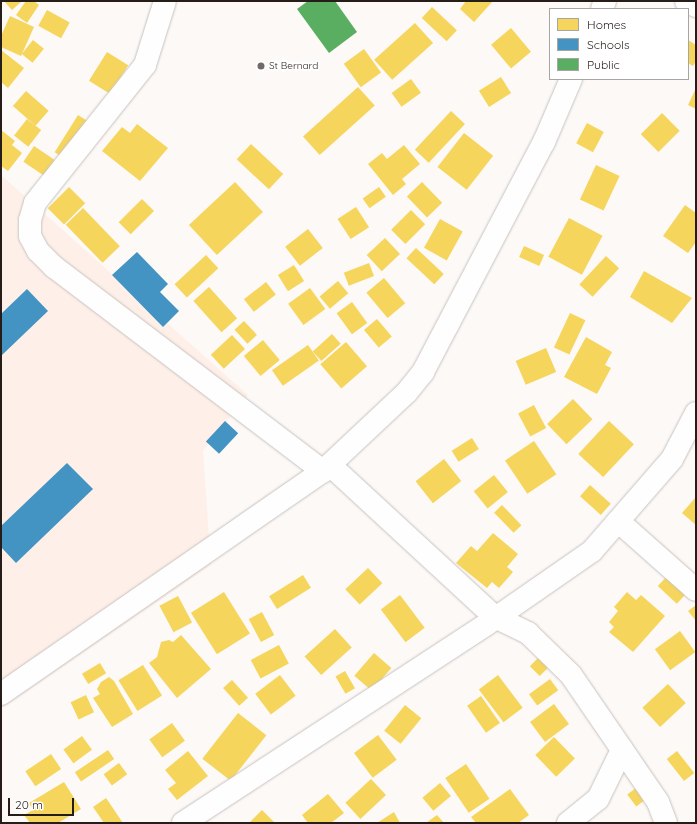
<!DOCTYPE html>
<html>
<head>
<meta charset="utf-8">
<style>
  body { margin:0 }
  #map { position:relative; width:697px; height:824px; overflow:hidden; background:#fcf9f7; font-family:Quicksand,sans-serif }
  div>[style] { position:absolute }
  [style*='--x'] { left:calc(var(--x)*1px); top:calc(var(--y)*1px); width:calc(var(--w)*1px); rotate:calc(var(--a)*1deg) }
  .built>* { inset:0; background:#fef0e9 }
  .homes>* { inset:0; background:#f6d55c; transform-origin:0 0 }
  .schools>* { inset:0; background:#4393c3; transform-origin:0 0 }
  .public>* { inset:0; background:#5aae61 }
  .roads { filter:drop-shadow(0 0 1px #c8c2bf) drop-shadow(0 0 1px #c8c2bf) }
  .street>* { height:22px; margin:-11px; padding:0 11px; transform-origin:11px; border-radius:11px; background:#fffefe }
  .secondary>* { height:22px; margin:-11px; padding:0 11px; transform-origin:11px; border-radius:11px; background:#fffefe }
  .dots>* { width:11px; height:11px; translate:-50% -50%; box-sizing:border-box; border:2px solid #fff; border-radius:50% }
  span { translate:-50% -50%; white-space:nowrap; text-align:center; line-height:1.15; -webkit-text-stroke:4px #fff; paint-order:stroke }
  .poi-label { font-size:10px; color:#271d18 }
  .left { translate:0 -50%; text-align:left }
  .frame { position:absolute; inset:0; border:2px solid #271d18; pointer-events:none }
  .legend { position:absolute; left:549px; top:8px; width:140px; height:72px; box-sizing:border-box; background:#fff; border:1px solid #a9a5a3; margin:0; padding:5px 7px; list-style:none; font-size:12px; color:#271d18 }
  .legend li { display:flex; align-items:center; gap:8px; height:20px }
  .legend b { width:20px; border:1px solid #a9a5a3 }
  .scale { position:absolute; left:8px; top:798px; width:66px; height:18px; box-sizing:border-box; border:2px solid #271d18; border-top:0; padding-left:5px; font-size:12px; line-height:14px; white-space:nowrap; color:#271d18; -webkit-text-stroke:3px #fff; paint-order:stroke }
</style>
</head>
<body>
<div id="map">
  <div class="built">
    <div style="clip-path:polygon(1px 175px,248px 395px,203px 451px,211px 565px,1px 709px)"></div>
  </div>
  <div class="homes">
    <div style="clip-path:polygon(4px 1px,22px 1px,12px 10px)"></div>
    <div style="clip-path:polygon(26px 1px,34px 1px,39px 5px,27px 23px,16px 15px)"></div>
    <div style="clip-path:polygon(466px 1px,493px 1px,474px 22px,460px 9px)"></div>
    <div style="left:432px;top:7px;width:34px;height:15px;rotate:43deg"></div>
    <div style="left:47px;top:10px;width:26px;height:18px;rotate:29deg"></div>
    <div style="clip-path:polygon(10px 16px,34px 27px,21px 56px,1px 47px,1px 36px)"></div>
    <div style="left:415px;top:23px;width:27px;height:55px;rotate:48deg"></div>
    <div style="left:511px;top:28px;width:31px;height:26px;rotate:50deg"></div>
    <div style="left:33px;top:40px;width:14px;height:18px;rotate:39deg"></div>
    <div style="clip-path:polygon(688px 40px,696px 45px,696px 61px,693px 66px,688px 63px)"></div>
    <div style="left:364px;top:49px;width:29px;height:25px;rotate:54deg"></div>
    <div style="clip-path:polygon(1px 50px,24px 68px,8px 88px,1px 82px)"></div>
    <div style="left:107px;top:52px;width:25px;height:34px;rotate:32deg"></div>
    <div style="left:501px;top:77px;width:19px;height:26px;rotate:58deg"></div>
    <div style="left:411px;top:79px;width:17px;height:24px;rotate:54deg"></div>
    <div style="left:358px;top:87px;width:25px;height:74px;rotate:48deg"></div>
    <div style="clip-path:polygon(696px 88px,696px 109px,688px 105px)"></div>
    <div style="left:26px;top:91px;width:30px;height:20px;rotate:41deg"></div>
    <div style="left:451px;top:111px;width:19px;height:53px;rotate:43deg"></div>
    <div style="left:662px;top:113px;width:25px;height:30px;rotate:45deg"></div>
    <div style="left:78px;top:115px;width:13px;height:44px;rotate:32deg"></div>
    <div style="left:27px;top:119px;width:18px;height:21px;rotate:38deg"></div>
    <div style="left:587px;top:123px;width:19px;height:23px;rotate:28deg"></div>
    <div style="clip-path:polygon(137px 124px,168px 148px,140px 181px,102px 151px,122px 127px,130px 133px)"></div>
    <div style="clip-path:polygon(1px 130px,15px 141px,12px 145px,22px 153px,8px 171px,1px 166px)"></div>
    <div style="left:464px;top:133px;width:37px;height:43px;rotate:38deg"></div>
    <div style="left:251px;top:144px;width:44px;height:21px;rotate:43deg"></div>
    <div style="clip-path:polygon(404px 145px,420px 164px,402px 179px,406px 184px,393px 195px,368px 164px,382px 153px,387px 159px)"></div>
    <div style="left:34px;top:146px;width:25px;height:19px;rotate:34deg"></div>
    <div style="left:596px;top:165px;width:26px;height:38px;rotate:25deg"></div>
    <div style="left:235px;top:182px;width:41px;height:63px;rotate:47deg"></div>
    <div style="left:422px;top:182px;width:29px;height:21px;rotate:46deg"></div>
    <div style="left:69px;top:187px;width:23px;height:30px;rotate:45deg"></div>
    <div style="left:379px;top:187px;width:12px;height:20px;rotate:55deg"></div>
    <div style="left:142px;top:199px;width:17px;height:33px;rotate:45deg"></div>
    <div style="clip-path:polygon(685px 205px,696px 213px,696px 242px,688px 253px,663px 236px)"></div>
    <div style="left:356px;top:207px;width:24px;height:22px;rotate:57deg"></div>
    <div style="left:83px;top:208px;width:53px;height:24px;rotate:46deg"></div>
    <div style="left:411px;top:210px;width:20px;height:28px;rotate:45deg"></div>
    <div style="left:569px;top:218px;width:38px;height:44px;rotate:28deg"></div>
    <div style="left:440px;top:219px;width:26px;height:33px;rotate:29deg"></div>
    <div style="left:308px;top:229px;width:24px;height:29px;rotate:52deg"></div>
    <div style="left:385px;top:238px;width:22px;height:25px;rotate:47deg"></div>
    <div style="left:524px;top:246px;width:22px;height:12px;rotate:24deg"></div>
    <div style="left:416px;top:248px;width:38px;height:14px;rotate:43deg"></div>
    <div style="left:206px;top:255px;width:18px;height:43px;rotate:47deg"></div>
    <div style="left:606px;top:256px;width:18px;height:39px;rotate:43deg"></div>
    <div style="left:369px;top:263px;width:14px;height:27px;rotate:69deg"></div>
    <div style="left:294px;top:265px;width:19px;height:19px;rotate:58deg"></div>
    <div style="clip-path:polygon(644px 271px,692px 298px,672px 323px,630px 297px)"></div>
    <div style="left:384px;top:278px;width:33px;height:23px;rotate:50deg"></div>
    <div style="left:338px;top:281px;width:16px;height:24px;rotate:50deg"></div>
    <div style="left:266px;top:282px;width:16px;height:28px;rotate:52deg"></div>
    <div style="left:209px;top:287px;width:42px;height:21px;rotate:48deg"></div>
    <div style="left:310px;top:288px;width:26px;height:27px;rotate:54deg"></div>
    <div style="left:352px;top:302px;width:26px;height:19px;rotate:54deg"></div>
    <div style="left:570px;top:313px;width:17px;height:38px;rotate:25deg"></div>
    <div style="left:377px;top:319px;width:23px;height:17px;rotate:50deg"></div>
    <div style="left:244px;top:321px;width:19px;height:13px;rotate:47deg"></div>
    <div style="left:332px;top:334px;width:13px;height:26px;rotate:48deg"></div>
    <div style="left:232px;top:335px;width:19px;height:29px;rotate:47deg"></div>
    <div style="clip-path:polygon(586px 337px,612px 352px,605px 365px,611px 368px,597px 394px,564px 377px)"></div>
    <div style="left:263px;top:340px;width:26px;height:25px;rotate:50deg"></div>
    <div style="left:346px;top:342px;width:32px;height:34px;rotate:49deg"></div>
    <div style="left:308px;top:345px;width:19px;height:44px;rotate:55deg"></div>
    <div style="left:546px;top:348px;width:26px;height:33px;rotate:67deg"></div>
    <div style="left:573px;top:399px;width:28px;height:36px;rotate:46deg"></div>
    <div style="left:534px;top:405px;width:26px;height:18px;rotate:62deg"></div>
    <div style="left:609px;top:421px;width:34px;height:45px;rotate:43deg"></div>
    <div style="left:472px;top:438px;width:13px;height:24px;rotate:58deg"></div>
    <div style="left:534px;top:441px;width:40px;height:35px;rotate:56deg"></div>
    <div style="left:444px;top:459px;width:28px;height:36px;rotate:52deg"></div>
    <div style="left:494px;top:475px;width:22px;height:26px;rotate:51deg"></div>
    <div style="left:590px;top:485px;width:28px;height:15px;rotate:42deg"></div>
    <div style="clip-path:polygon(696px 497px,696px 525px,682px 513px)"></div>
    <div style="left:502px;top:505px;width:28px;height:11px;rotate:46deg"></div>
    <div style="clip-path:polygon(493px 533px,518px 554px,507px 567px,513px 572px,499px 588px,492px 582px,487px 588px,456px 563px,471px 546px,477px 551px)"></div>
    <div style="left:368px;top:568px;width:21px;height:31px;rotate:47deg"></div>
    <div style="left:303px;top:575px;width:15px;height:40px;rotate:58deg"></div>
    <div style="left:668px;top:575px;width:26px;height:15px;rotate:43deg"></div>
    <div style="left:224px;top:592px;width:49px;height:39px;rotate:58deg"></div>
    <div style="clip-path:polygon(627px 592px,636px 600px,641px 595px,665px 616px,633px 652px,609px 632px,614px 627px,609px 622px,618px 611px,614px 607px)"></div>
    <div style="left:400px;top:595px;width:41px;height:24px;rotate:53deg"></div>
    <div style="left:178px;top:596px;width:30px;height:21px;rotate:62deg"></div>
    <div style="clip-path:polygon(696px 605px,696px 621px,688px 611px)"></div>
    <div style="left:262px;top:612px;width:26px;height:15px;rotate:62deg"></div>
    <div style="left:335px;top:629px;width:25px;height:41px;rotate:48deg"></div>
    <div style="left:680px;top:631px;width:26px;height:31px;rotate:54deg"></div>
    <div style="clip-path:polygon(181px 635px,211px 669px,177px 698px,149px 663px,157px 657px,161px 642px,169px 640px,173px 642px)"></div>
    <div style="left:279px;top:645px;width:21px;height:32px;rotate:62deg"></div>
    <div style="left:374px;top:653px;width:23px;height:30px;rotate:41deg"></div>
    <div style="left:539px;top:657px;width:14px;height:13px;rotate:45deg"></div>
    <div style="left:100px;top:663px;width:12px;height:21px;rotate:59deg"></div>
    <div style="left:143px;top:665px;width:36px;height:29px;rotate:58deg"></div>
    <div style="left:345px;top:671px;width:20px;height:11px;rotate:60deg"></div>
    <div style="left:280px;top:675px;width:26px;height:31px;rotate:53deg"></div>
    <div style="left:498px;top:675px;width:41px;height:24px;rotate:53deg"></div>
    <div style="clip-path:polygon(109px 677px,114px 681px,133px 714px,112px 727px,93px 698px,100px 694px,97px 689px,101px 682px)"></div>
    <div style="left:550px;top:679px;width:14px;height:26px;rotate:54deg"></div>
    <div style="left:232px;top:680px;width:24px;height:12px;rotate:48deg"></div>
    <div style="left:668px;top:684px;width:26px;height:35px;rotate:47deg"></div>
    <div style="left:86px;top:695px;width:19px;height:17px;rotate:65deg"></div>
    <div style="left:481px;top:696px;width:33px;height:17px;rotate:55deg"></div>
    <div style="left:554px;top:704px;width:25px;height:30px;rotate:53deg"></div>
    <div style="left:405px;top:705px;width:21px;height:33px;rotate:39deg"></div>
    <div style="left:238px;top:713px;width:36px;height:58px;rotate:38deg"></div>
    <div style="left:172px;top:723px;width:22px;height:28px;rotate:54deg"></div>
    <div style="left:378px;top:735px;width:31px;height:30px;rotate:53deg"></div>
    <div style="left:82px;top:736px;width:17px;height:23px;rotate:54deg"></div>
    <div style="left:554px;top:737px;width:30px;height:26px;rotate:46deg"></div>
    <div style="left:108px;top:750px;width:11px;height:40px;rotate:56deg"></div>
    <div style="clip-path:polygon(188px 751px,208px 776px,177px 800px,168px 789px,176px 783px,165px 770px)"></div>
    <div style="left:677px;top:751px;width:28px;height:13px;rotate:52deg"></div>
    <div style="left:51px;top:754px;width:18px;height:31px;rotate:56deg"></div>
    <div style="left:119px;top:763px;width:14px;height:19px;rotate:54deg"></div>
    <div style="left:466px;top:764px;width:42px;height:25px;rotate:56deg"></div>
    <div style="left:371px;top:779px;width:22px;height:35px;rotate:47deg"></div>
    <div style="clip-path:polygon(64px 782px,81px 809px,58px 823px,30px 823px,24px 815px,33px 810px,29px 803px)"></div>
    <div style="left:440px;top:783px;width:17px;height:23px;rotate:50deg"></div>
    <div style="left:636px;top:788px;width:15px;height:11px;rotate:53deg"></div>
    <div style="clip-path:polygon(510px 789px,529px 815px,518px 823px,476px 823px,471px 817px)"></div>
    <div style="clip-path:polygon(328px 794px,344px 813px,331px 823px,308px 823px,302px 815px)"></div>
    <div style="clip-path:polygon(106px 798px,123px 823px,104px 823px,93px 807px)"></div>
    <div style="clip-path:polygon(262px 810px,275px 823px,249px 823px)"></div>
    <div style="clip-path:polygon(394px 812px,400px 823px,377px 823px)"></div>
    <div style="clip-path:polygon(437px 815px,444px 823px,426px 823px)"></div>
  </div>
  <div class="schools">
    <div style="clip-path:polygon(137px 252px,168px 284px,160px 292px,179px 311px,163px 327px,112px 275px)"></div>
    <div style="clip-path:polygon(27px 289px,48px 311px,1px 356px,1px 314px)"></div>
    <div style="left:225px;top:421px;width:18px;height:28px;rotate:43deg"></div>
    <div style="clip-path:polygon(67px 463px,93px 489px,16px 563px,1px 547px,1px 526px)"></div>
  </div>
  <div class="public">
    <div style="clip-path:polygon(308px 1px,335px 1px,357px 32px,329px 53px,297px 9px)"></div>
  </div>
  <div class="roads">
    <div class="street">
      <div style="--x:165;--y:1;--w:67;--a:107.4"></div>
      <div style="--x:145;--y:65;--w:176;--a:128.6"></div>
      <div style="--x:35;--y:203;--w:18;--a:106"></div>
      <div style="--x:30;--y:220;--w:16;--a:90"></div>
      <div style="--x:30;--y:236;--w:17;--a:62"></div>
      <div style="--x:38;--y:251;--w:23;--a:45"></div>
      <div style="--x:54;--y:267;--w:338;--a:37.2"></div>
      <div style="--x:602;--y:9;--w:9;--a:-69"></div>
      <div style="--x:330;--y:465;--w:224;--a:42.7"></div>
      <div style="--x:495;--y:617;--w:37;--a:26"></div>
      <div style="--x:528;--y:633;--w:60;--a:44.3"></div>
      <div style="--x:571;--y:675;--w:154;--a:55.6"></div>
      <div style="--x:658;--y:802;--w:22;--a:69"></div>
      <div style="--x:618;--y:521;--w:104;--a:41.5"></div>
      <div style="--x:1;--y:694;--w:392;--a:-34.7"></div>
      <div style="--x:323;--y:471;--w:115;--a:-43.2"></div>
      <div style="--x:407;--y:392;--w:26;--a:-51"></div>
      <div style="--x:423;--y:372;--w:260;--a:-62.3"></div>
      <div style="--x:544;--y:142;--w:69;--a:-66.8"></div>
      <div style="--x:183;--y:823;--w:363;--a:-33.2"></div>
      <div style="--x:487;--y:624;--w:128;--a:-34.8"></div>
      <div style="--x:592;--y:551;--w:122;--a:-49"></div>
      <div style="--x:672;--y:459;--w:52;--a:-62.4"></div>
      <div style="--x:568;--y:823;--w:38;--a:-39"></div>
      <div style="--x:598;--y:799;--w:55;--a:-63.9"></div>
    </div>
    <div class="secondary">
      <div style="--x:686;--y:1;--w:11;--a:27"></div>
    </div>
  </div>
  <div class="dots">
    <div style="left:261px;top:66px;background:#726a66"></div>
  </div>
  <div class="poi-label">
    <span class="left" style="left:269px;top:66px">St Bernard</span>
  </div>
  <div class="frame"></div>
  <ul class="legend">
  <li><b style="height:11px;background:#f6d55c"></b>Homes</li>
  <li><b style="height:11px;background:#4393c3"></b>Schools</li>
  <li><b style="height:11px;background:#5aae61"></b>Public</li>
  </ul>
  <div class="scale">20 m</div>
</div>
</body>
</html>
